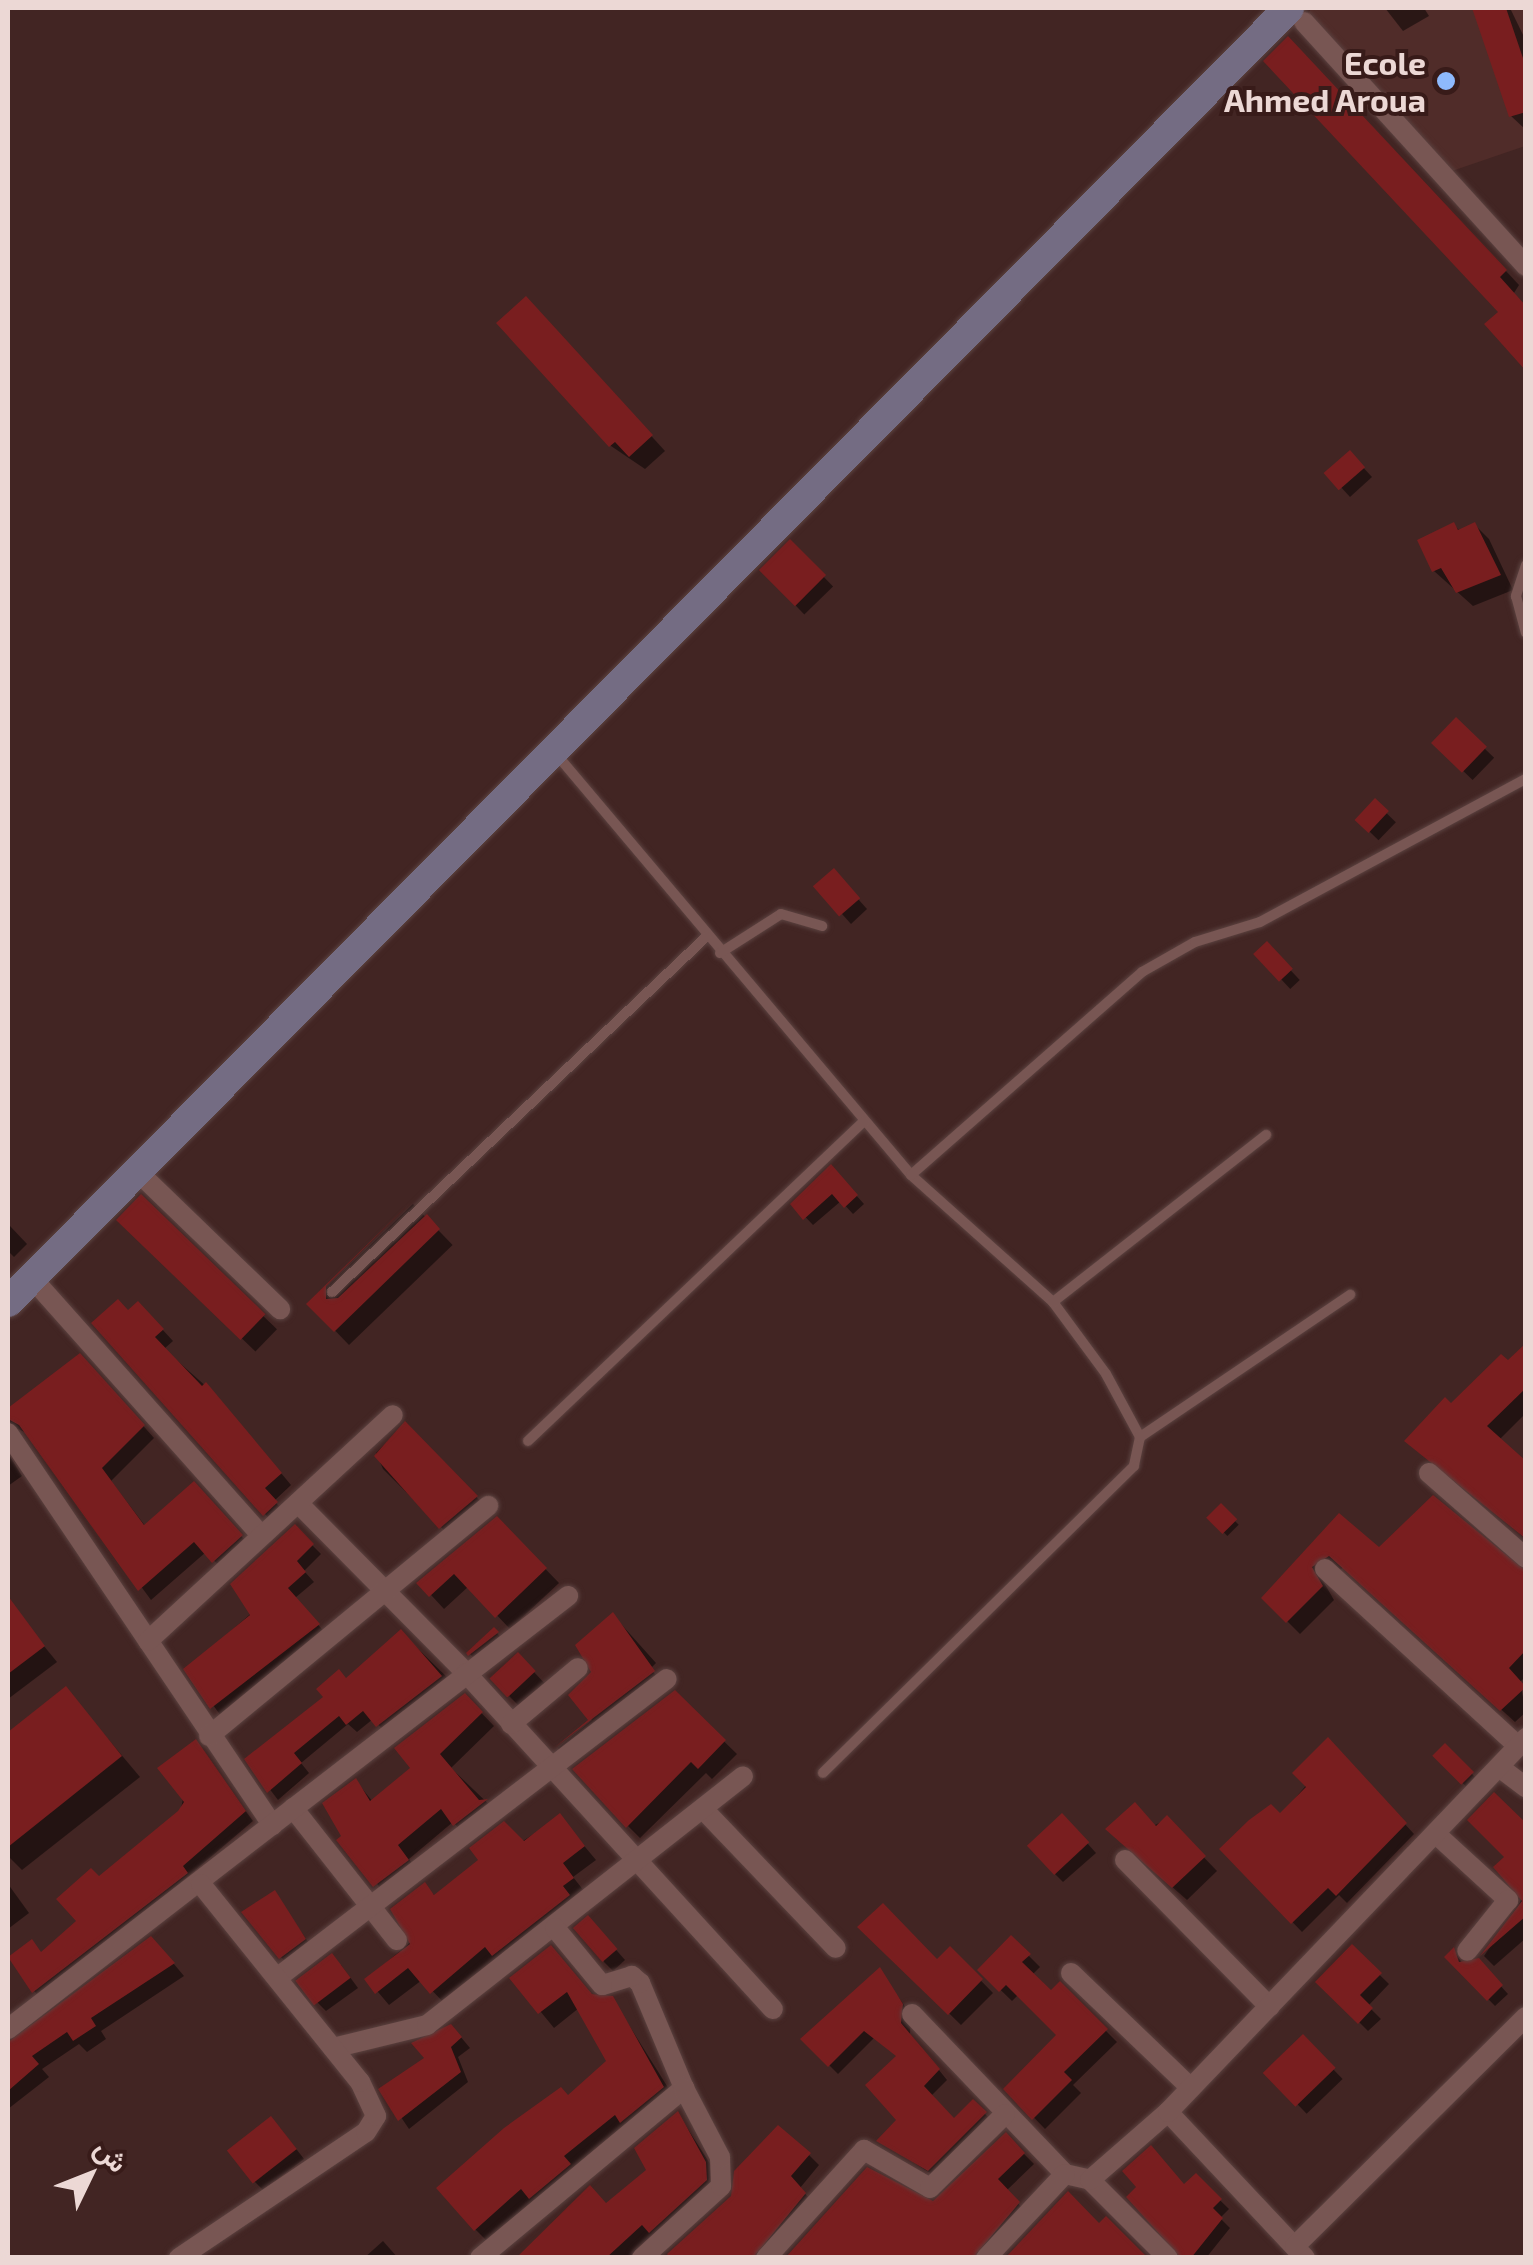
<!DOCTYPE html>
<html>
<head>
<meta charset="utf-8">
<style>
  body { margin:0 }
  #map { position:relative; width:1533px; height:2265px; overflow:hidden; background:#422523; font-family:"Exo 2",Vazirmatn,sans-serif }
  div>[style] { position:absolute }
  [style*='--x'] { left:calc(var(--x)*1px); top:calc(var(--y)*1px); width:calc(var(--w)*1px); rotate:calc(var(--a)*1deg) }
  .built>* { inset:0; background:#502c29 }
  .shadow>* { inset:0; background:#0007; transform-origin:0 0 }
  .building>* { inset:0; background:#791e1f; transform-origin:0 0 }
  .roads { filter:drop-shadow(0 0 2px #5b4240) drop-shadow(0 0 2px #5b4240) }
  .lane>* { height:10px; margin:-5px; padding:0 5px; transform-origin:5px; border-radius:5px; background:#785653 }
  .street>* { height:20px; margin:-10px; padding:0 10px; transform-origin:10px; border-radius:10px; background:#785653 }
  .secondary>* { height:30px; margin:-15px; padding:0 15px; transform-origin:15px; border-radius:15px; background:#746c83 }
  .dots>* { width:28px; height:28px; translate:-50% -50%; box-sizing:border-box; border:5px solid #381b19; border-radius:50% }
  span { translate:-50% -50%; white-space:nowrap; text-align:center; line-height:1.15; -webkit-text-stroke:8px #381b19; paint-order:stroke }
  .poi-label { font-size:32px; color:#ecd8d5; font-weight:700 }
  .right { translate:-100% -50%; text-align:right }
  .frame { position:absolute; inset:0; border:10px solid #ecd8d5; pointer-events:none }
  .north { position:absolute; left:40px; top:2125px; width:100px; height:100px; -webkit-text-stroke:8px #381b19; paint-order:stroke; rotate:47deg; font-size:28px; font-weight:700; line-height:40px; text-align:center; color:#ecd8d5 }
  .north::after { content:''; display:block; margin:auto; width:35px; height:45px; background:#ecd8d5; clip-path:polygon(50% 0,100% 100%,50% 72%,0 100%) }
</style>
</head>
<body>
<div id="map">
  <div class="built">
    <div style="clip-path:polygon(1312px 8px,1525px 8px,1525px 146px,1452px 171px,1306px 16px)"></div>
  </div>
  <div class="shadow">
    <div style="clip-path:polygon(1385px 8px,1424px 8px,1429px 16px,1403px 31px)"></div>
    <div style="clip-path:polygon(1510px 8px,1526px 41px,1526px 130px,1511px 116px,1475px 9px)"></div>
    <div style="clip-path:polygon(1301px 53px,1519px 285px,1502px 312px)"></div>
    <div style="clip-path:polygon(540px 314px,665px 451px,645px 469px,611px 446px,500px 323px)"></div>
    <div style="clip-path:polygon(1359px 463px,1372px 477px,1350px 497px,1328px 473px)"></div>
    <div style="clip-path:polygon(1454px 525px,1461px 532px,1475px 525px,1489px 539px,1513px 590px,1473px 606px,1434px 571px)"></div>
    <div style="left:790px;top:542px;width:62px;height:40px;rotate:46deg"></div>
    <div style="left:1456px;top:721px;width:53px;height:31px;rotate:44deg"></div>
    <div style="left:1375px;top:802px;width:29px;height:25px;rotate:44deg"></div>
    <div style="clip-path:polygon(842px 881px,867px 909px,851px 924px,817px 886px)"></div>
    <div style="left:1267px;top:945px;width:48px;height:13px;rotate:47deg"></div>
    <div style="clip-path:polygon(839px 1176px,864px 1204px,853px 1214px,841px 1201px,813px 1225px,793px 1204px)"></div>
    <div style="left:141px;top:1198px;width:189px;height:31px;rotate:44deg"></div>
    <div style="left:413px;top:1204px;width:57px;height:144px;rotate:46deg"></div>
    <div style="clip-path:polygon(10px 1226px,27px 1244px,14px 1257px,8px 1251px)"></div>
    <div style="clip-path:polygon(129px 1313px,149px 1315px,173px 1341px,164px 1349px,217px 1396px,291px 1485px,274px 1501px,287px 1514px,275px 1525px,94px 1324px)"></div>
    <div style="clip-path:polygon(1526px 1353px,1526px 1413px,1499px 1440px,1521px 1461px,1526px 1456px,1526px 1539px,1421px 1453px,1452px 1407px)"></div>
    <div style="clip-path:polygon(91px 1367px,154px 1438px,111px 1481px,146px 1527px,205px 1496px,252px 1548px,225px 1572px,206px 1552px,151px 1600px,29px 1434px,18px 1429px,8px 1443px,8px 1417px)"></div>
    <div style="clip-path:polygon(405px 1424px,488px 1509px,453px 1539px,383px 1469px,376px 1453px)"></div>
    <div style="clip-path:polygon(8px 1453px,22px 1476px,8px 1486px)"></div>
    <div style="left:1221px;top:1507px;width:25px;height:16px;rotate:45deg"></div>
    <div style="clip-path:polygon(1339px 1516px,1380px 1551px,1526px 1571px,1526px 1676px,1520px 1682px,1526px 1712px,1515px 1722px,1344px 1567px,1323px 1581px,1334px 1600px,1300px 1634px,1264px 1598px)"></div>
    <div style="clip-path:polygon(497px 1519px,559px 1583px,510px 1629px,469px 1586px,444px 1609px,420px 1583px)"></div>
    <div style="clip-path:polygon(295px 1528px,321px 1554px,304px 1571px,314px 1582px,295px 1598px,327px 1635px,221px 1716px,187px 1669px,255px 1610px)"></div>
    <div style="clip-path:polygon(17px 1613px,57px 1662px,8px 1699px,8px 1620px)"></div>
    <div style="clip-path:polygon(613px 1615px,656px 1663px,650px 1669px,664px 1683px,567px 1757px,558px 1748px,592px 1720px,571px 1695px,594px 1672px)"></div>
    <div style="clip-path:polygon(494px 1630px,511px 1648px,484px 1668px,469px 1653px)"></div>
    <div style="clip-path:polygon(410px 1641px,453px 1683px,387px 1734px,373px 1719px,357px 1732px,348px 1724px,301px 1763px,309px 1773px,278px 1800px,247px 1759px,347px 1680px)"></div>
    <div style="clip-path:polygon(518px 1655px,548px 1687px,523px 1710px,509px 1696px)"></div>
    <div style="clip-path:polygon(66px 1689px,140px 1777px,22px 1870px,8px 1856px,8px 1735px)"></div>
    <div style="clip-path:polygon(675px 1694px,737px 1754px,712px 1779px,706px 1773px,640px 1838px,628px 1826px)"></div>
    <div style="clip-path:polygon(465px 1696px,494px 1726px,451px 1768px,498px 1813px,467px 1837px,453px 1822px,409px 1859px,419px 1873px,387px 1898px,344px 1836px,356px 1781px,373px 1802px,413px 1768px)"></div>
    <div style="clip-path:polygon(195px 1742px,253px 1821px,43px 2000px,34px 1991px,43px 1954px,80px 1921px,99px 1879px,180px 1813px)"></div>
    <div style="left:1445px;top:1747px;width:51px;height:13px;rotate:45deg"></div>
    <div style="clip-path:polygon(1337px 1749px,1414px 1834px,1347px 1903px,1339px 1895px,1302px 1932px,1222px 1849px,1280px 1816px)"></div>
    <div style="clip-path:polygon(560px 1817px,596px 1860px,573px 1877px,584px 1891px,445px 2004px,422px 1980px,389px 2005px,367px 1979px,414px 1939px,425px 1885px,436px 1897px)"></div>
    <div style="clip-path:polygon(1167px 1819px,1217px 1871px,1187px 1900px,1121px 1842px)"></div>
    <div style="clip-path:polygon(1071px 1825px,1096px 1853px,1063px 1882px,1054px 1873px)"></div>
    <div style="clip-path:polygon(1526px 1827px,1526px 1938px,1494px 1966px,1484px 1956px,1524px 1896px,1507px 1857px)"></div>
    <div style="clip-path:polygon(8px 1884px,29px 1913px,8px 1929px)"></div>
    <div style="clip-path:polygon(275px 1894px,313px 1949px,290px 1967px,281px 1957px)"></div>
    <div style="clip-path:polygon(861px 1927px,937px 1962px,950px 1949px,993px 1993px,961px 2025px)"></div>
    <div style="clip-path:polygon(597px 1928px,625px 1960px,613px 1971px,604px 1962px)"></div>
    <div style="clip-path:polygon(1011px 1938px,1040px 1967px,1032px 1975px,1051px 1994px,1060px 1985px,1117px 2042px,1073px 2085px,1081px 2093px,1045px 2129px,1006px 2089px,1060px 2035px,1019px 1994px,1012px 2001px,980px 1970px)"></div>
    <div style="clip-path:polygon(1352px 1948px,1389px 1984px,1368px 2006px,1381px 2019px,1368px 2031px,1319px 1982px)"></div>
    <div style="clip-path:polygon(163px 1951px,184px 1976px,101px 2031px,106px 2039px,87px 2052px,79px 2044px,42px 2069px,49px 2077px,8px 2109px,8px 2030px,8px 2041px,16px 2043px)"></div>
    <div style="clip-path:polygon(1454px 1951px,1463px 1964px,1478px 1961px,1508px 1994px,1495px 2006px,1447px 1957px)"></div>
    <div style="clip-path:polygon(341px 1965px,358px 1988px,326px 2011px,317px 2002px)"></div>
    <div style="clip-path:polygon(880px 1971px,911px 2015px,910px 2034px,947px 2080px,931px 2096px,955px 2121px,973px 2102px,994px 2123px,938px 2178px,880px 2141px,900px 2120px,899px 2057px,874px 2038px,838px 2074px,804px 2040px)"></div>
    <div style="clip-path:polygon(513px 1978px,612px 1998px,677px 2102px,490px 2244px,475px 2229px,569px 2098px,609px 2062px,579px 2008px,554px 2028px)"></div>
    <div style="clip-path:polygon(460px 2036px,470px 2048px,458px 2057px,468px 2082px,409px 2129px,382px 2089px)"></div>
    <div style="left:1303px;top:2038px;width:57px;height:50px;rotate:46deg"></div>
    <div style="clip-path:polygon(678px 2114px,720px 2179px,637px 2258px,520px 2258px,589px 2188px,607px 2205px,650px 2170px)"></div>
    <div style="clip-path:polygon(280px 2128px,304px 2159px,263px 2190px,254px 2181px)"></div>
    <div style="clip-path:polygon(1006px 2136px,1034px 2164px,1006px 2191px,1028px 2214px,982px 2258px,931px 2205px)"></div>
    <div style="clip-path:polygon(809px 2155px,819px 2165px,800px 2188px,815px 2205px,769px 2258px,674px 2258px)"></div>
    <div style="clip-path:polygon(1196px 2177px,1229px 2209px,1220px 2218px,1230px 2228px,1206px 2258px,1187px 2258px,1185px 2187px)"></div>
    <div style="clip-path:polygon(383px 2241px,398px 2258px,364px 2258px)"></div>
  </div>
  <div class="building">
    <div style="clip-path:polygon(1472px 8px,1506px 8px,1526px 67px,1526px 112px,1509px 117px)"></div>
    <div style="clip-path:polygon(1288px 36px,1507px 270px,1500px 277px,1526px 306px,1526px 371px,1484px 324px,1498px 312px,1263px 61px)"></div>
    <div style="clip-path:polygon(526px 296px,653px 435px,629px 457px,615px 442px,609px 447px,496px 323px)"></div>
    <div style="left:1350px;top:450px;width:23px;height:35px;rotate:49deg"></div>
    <div style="clip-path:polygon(1454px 522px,1458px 530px,1475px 522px,1501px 575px,1456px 593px,1441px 568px,1432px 572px,1417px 540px)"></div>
    <div style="left:790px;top:539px;width:51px;height:44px;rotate:45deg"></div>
    <div style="left:1456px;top:717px;width:43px;height:36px;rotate:44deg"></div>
    <div style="left:1375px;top:798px;width:19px;height:30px;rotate:43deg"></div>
    <div style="left:834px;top:868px;width:40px;height:28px;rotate:49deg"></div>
    <div style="left:1267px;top:941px;width:38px;height:19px;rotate:47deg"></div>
    <div style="clip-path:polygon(831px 1164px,858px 1195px,844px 1208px,832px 1194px,803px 1220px,790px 1204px)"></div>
    <div style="left:141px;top:1194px;width:173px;height:36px;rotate:44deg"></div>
    <div style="clip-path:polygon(413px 1200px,326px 1286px,326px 1299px,338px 1298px,427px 1214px,440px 1229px,334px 1332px,306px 1304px)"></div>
    <div style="clip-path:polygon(118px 1299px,128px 1310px,138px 1301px,164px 1329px,155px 1337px,202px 1386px,206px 1382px,282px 1473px,265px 1488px,278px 1502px,263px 1516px,91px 1323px)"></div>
    <div style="clip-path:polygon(1526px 1343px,1526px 1388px,1487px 1426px,1526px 1461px,1526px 1539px,1404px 1441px,1445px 1397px,1451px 1403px,1501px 1354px,1508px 1360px)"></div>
    <div style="clip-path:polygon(80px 1353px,145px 1425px,102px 1468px,144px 1525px,194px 1481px,243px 1535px,212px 1563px,194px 1542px,138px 1591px,19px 1425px,8px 1419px,8px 1408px)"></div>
    <div style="clip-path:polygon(405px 1421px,478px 1496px,439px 1529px,374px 1456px)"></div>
    <div style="clip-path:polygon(1433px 1495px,1526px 1571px,1526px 1650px,1509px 1668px,1526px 1687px,1500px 1711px,1329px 1556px,1312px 1567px,1323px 1586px,1286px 1623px,1261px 1598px,1339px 1513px,1379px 1547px)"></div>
    <div style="left:1221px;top:1503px;width:23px;height:21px;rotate:45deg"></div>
    <div style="clip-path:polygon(497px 1516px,547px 1568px,495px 1618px,454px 1574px,429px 1597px,416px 1583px)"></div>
    <div style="clip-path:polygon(295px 1524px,314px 1544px,297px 1561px,306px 1572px,288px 1588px,320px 1624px,210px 1709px,183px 1669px,250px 1615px,230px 1584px)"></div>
    <div style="clip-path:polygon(8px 1596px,45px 1646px,8px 1674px)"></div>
    <div style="clip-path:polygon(613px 1612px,655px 1671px,554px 1748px,588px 1720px,568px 1695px,591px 1672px,575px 1645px)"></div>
    <div style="clip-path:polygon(494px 1627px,499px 1632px,468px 1656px,466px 1653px)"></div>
    <div style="clip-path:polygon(401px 1629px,442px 1676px,446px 1673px,376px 1727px,363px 1711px,346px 1725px,339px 1716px,294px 1753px,302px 1763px,267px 1793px,244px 1759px,323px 1697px,316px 1689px,339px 1669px,346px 1678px)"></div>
    <div style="left:518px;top:1652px;width:26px;height:39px;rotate:47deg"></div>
    <div style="clip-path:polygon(66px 1686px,122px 1756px,8px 1847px,8px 1732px)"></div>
    <div style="clip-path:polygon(675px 1690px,726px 1740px,698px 1769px,691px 1762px,626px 1828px,572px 1769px)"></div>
    <div style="clip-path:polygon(465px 1693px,483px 1712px,440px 1754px,479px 1800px,488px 1799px,453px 1826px,441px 1809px,398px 1845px,409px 1860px,373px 1887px,336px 1840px,341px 1836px,322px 1803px,356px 1778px,370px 1801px,410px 1768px,394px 1748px)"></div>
    <div style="clip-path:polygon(1328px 1737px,1407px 1823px,1336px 1896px,1328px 1888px,1291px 1924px,1219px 1849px,1249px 1820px,1271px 1804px,1280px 1813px,1306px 1787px,1292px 1773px)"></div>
    <div style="clip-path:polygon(196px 1739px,246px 1811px,183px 1866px,188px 1873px,32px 1993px,8px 1957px,32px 1939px,41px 1952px,76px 1921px,56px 1899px,91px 1868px,99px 1876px,178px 1811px,184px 1802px,157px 1768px)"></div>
    <div style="left:1445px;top:1743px;width:41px;height:18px;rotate:45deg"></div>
    <div style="clip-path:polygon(1494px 1792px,1526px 1823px,1526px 1916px,1480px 1956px,1522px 1901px,1493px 1867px,1504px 1857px,1467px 1820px)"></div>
    <div style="clip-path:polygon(1135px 1802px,1156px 1826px,1167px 1815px,1206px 1856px,1172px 1888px,1105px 1829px)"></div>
    <div style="clip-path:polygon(560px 1813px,585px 1846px,563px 1863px,574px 1878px,563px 1886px,570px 1895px,492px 1956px,485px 1947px,430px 1994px,408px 1968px,375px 1994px,364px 1979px,410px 1944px,390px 1909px,425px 1882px,434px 1895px,478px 1860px,469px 1848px,504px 1821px,524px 1841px)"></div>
    <div style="left:1062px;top:1813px;width:40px;height:48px;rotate:47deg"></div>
    <div style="clip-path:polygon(275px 1890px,306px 1939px,279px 1959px,241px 1912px)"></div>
    <div style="clip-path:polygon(883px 1903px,937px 1959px,950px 1946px,983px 1979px,948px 2015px,857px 1927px)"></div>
    <div style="left:588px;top:1915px;width:45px;height:20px;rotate:49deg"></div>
    <div style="clip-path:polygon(1011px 1935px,1031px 1954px,1022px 1962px,1051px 1990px,1060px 1981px,1108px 2029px,1064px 2072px,1072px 2080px,1032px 2120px,1003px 2089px,1056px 2035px,1006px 1985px,999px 1992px,977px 1970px)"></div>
    <div style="clip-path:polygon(151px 1936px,175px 1963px,91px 2018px,96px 2026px,73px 2041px,67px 2032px,32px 2056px,39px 2064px,8px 2091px,8px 2042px)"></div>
    <div style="clip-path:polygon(1352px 1944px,1382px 1973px,1360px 1995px,1373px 2008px,1358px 2024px,1315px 1982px)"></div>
    <div style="clip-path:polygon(551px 1945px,592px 1994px,613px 1996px,664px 2087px,620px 2123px,615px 2115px,564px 2156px,571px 2164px,529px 2199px,521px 2189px,474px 2231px,436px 2188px,504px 2128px,561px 2087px,568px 2095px,606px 2061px,567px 1992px,538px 2014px,509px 1978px)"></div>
    <div style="clip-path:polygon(1454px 1947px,1459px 1962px,1479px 1958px,1503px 1985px,1487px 2001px,1444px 1957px)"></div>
    <div style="left:332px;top:1953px;width:31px;height:46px;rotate:53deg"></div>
    <div style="clip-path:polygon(880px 1967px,903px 2004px,901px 2023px,940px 2069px,924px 2086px,954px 2118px,973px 2099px,987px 2112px,928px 2171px,876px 2141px,896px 2120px,865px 2085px,896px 2056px,864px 2031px,828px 2067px,800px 2039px)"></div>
    <div style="clip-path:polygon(451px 2024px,462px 2037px,451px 2047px,461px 2072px,398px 2121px,378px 2089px,424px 2058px,411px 2043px)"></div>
    <div style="left:1303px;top:2034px;width:47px;height:56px;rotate:46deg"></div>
    <div style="clip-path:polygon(678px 2111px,706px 2162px,707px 2180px,649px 2233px,642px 2225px,606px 2258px,516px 2258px,590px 2185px,606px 2203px,646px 2170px,634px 2148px)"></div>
    <div style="left:271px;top:2116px;width:42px;height:56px;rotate:52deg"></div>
    <div style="clip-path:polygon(778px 2125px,811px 2153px,791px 2176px,806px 2193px,753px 2258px,670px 2258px,667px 2254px,731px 2196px,734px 2171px)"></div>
    <div style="clip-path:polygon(1006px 2132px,1025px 2153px,998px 2179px,1020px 2202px,973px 2258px,785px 2258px,867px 2167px,933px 2201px)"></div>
    <div style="clip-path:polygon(1151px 2145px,1184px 2184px,1196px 2173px,1222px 2199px,1213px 2208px,1223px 2218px,1191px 2258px,1181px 2258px,1126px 2197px,1136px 2187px,1122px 2171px)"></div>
    <div style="clip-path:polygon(1068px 2191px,1099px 2223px,1106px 2216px,1148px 2258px,1005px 2258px)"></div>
  </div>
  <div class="roads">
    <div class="lane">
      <div style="--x:1526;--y:565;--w:33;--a:108"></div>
      <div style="--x:1516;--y:596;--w:38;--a:75"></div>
      <div style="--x:557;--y:755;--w:549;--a:49.87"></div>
      <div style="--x:911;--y:1175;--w:191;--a:41.8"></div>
      <div style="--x:1053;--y:1302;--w:89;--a:53.6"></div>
      <div style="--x:1106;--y:1374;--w:72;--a:61.6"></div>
      <div style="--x:1140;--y:1437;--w:30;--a:102"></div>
      <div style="--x:1134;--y:1466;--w:437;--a:135.4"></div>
      <div style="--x:720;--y:953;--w:72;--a:-32.6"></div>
      <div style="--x:781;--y:914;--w:43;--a:16.3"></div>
      <div style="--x:911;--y:1175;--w:308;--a:-41.3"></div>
      <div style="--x:1142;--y:972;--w:61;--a:-29.5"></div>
      <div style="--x:1195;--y:942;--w:68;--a:-17.1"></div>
      <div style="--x:1260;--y:922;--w:302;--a:-28.3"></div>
      <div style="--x:332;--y:1292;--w:516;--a:-43.51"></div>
      <div style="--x:1053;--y:1302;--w:271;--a:-38.1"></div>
      <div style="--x:1140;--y:1437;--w:254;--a:-34.1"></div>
      <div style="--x:528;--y:1441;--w:464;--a:-43.6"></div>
    </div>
    <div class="street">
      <div style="--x:1304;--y:22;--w:330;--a:47.7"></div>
      <div style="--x:137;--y:1171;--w:199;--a:44"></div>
      <div style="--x:31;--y:1277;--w:346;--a:48.3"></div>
      <div style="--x:8;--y:1433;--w:473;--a:56"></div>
      <div style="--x:1429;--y:1473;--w:129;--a:41.2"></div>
      <div style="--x:298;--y:1503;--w:239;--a:45.3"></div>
      <div style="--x:466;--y:1673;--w:455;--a:47.6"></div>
      <div style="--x:1325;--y:1569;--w:262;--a:42.5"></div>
      <div style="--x:148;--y:1641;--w:333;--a:-42.7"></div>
      <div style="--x:511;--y:1724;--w:87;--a:-39.9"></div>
      <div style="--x:209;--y:1736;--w:362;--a:-39.5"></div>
      <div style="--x:1499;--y:1767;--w:34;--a:37"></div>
      <div style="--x:293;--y:1808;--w:168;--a:51.8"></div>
      <div style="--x:703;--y:1809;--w:192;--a:46.3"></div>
      <div style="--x:1436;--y:1834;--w:98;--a:42.5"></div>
      <div style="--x:1508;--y:1900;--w:65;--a:128.8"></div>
      <div style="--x:1125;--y:1860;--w:206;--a:45.4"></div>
      <div style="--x:1071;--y:1973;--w:166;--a:43.8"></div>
      <div style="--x:277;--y:1978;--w:491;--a:-37.5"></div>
      <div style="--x:912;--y:2014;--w:221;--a:46.3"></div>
      <div style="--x:1065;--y:2174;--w:26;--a:13"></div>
      <div style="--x:1090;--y:2180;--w:110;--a:45"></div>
      <div style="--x:8;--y:2029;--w:708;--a:-37.71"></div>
      <div style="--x:333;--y:2048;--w:97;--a:-13.7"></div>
      <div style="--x:427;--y:2025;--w:402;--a:-38.2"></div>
      <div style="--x:1168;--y:2112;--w:200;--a:46.8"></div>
      <div style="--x:1090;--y:2180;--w:103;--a:-41.1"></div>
      <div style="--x:1168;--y:2112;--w:518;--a:-46.25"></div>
      <div style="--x:1295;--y:2246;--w:325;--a:-44.8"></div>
      <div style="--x:179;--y:2258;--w:225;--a:-34"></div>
      <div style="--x:366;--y:2132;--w:19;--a:-58"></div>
      <div style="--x:376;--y:2116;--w:38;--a:-115"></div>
      <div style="--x:360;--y:2082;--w:254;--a:-128.8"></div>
      <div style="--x:480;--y:2258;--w:266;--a:-39.8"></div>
      <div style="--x:684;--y:2088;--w:114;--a:-112.7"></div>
      <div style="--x:640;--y:1983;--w:11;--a:-139"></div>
      <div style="--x:632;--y:1976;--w:31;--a:163"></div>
      <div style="--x:602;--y:1985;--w:74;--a:-129.5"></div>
      <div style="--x:642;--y:2258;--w:107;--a:-42.3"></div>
      <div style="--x:721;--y:2186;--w:29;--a:-92"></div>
      <div style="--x:720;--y:2157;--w:78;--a:-117.6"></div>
      <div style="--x:766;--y:2258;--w:146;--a:-47.8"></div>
      <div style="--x:864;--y:2150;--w:76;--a:29.9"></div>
      <div style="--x:930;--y:2188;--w:105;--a:-44.6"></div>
      <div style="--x:986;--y:2258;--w:115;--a:-46.8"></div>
    </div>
    <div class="secondary">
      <div style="--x:8;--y:1302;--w:1821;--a:-45.29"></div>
    </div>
  </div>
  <div class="dots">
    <div style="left:1446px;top:81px;background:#8eb9fc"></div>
  </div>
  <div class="poi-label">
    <span class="right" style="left:1426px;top:81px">Ecole<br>Ahmed Aroua</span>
  </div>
  <div class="frame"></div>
  <div class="north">ش</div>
</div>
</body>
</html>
